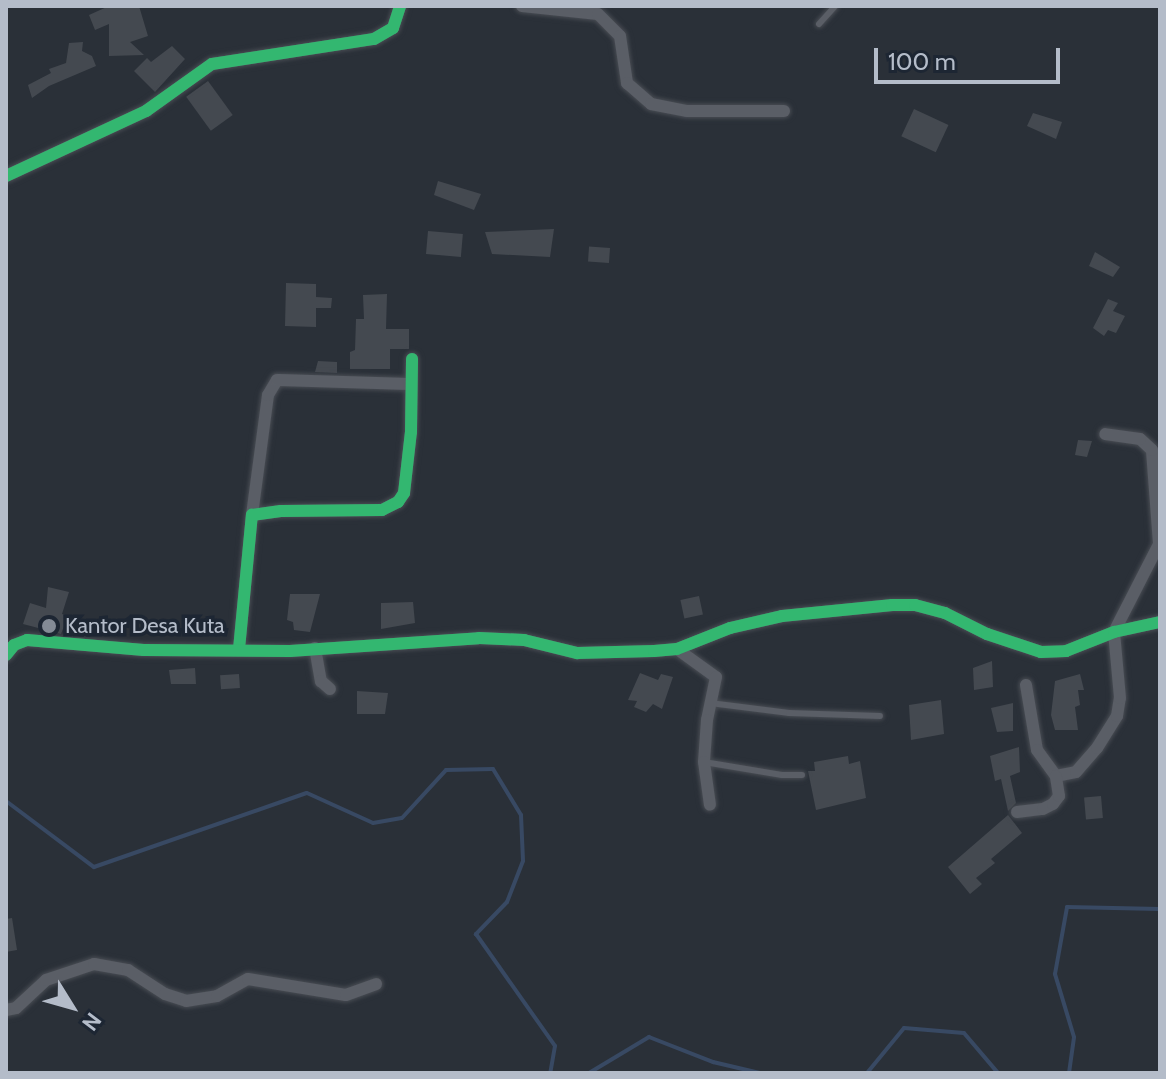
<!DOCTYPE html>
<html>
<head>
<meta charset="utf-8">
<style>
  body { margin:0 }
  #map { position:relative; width:1166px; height:1079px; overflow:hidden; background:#2a3038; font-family:Cabin,sans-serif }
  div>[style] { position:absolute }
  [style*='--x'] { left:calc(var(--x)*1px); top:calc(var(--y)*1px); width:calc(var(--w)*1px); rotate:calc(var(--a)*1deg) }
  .stream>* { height:4px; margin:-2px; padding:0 2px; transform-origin:2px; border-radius:2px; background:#384963 }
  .building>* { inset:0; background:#444950; transform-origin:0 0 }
  .roads { filter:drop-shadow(0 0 2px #484c53) drop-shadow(0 0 2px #484c53) }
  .lane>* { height:6px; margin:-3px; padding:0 3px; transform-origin:3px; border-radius:3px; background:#5a5e66 }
  .street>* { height:12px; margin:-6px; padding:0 6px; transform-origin:6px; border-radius:6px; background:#5a5e66 }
  .cycleway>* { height:12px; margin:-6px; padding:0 6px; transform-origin:6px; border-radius:6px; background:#33b770 }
  .dots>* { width:22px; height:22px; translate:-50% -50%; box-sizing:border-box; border:4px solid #1d2633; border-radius:50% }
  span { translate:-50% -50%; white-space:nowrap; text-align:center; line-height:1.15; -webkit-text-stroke:7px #1d2633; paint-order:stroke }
  .poi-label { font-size:22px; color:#b4bcc9 }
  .left { translate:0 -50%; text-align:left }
  .frame { position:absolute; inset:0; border:8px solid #b4bcc9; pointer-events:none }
  .north { position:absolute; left:32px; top:967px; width:80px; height:80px; -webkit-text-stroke:6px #1d2633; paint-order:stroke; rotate:127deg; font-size:22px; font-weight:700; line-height:32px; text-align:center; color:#b4bcc9 }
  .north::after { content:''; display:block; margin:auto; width:28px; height:36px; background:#b4bcc9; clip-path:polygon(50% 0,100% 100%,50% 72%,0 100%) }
  .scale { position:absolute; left:874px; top:48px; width:186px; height:36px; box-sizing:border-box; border:4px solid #b4bcc9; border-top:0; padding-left:10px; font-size:24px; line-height:28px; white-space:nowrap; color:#b4bcc9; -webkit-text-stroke:6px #1d2633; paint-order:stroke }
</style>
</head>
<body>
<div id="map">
  <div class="stream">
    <div style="--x:6;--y:801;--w:110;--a:36.9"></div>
    <div style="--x:94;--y:867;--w:225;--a:-19.2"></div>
    <div style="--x:307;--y:793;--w:72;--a:24.4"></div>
    <div style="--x:373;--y:823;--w:29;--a:-10"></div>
    <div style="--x:402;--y:818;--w:65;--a:-47.5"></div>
    <div style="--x:446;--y:770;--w:47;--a:-1.2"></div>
    <div style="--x:493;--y:769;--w:54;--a:58.7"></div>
    <div style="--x:521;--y:815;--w:46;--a:87.5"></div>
    <div style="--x:523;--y:861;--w:44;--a:111.3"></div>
    <div style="--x:507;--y:902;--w:45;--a:134.1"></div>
    <div style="--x:476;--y:934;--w:137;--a:54.8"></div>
    <div style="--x:555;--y:1046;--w:27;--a:100"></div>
    <div style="--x:589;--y:1073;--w:70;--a:-31"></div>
    <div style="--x:649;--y:1037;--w:69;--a:21.3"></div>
    <div style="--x:713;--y:1062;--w:48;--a:13.2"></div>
    <div style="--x:867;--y:1073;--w:58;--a:-50.6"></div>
    <div style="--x:904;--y:1028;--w:60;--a:4.8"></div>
    <div style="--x:964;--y:1033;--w:52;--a:49.6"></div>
    <div style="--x:1069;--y:1073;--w:36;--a:-82"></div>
    <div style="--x:1074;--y:1037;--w:66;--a:-106.8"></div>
    <div style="--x:1055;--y:974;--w:68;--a:-79.8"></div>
    <div style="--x:1067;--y:907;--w:93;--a:1.2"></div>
  </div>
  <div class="building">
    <div style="clip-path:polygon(109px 6px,139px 6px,148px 36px,130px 42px,144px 55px,109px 56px,109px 24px,95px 30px,89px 15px)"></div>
    <div style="clip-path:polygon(83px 42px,82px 51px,92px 56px,96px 66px,49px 86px,32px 98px,28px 85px,51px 73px,49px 69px,66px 63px,69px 43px)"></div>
    <div style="clip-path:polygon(172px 46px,185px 59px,155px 92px,134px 71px,147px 58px,151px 62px)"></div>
    <div style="left:208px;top:81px;width:42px;height:27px;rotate:54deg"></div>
    <div style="left:914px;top:109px;width:38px;height:30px;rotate:25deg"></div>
    <div style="clip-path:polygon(1033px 113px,1062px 122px,1056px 139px,1027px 126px)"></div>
    <div style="clip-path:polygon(438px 181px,481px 194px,474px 210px,434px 195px)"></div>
    <div style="clip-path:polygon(554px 229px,550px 257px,492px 254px,485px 232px)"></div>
    <div style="left:428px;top:231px;width:35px;height:23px;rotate:5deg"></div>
    <div style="left:610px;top:248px;width:15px;height:21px;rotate:94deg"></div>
    <div style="clip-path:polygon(1095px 252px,1120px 267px,1113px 277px,1089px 266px)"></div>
    <div style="clip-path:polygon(286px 283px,316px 284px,316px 297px,332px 298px,331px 308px,316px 308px,316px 327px,285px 326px)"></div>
    <div style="clip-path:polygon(387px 294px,386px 329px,409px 329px,409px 349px,390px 349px,390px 369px,350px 369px,350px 352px,355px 350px,356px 319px,364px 319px,363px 295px)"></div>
    <div style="clip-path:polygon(1108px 299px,1118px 303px,1113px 311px,1125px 316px,1116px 333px,1108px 330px,1104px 336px,1093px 328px)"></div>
    <div style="clip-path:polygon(318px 361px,337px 362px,337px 373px,315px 372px)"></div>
    <div style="clip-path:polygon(1078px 440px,1092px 441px,1087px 457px,1075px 455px)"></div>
    <div style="clip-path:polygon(48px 587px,69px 592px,62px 614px,68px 616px,61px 634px,23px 624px,30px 603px,46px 608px)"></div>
    <div style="clip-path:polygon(290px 594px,320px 594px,310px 632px,294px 630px,293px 622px,287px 620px)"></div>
    <div style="left:699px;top:596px;width:19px;height:19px;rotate:78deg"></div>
    <div style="clip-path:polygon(413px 602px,415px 623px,381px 629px,381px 603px)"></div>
    <div style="clip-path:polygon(992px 661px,993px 687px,974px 690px,973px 668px)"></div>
    <div style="clip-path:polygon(195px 668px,196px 684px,171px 684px,169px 670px)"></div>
    <div style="clip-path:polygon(640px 673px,658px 680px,661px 674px,673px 677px,662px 709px,653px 704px,646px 712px,634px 707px,637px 701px,628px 700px)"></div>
    <div style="left:239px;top:674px;width:14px;height:19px;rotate:86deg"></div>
    <div style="clip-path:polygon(1080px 674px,1084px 690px,1078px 690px,1080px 705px,1075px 707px,1078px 730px,1055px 730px,1051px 715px,1055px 681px)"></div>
    <div style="clip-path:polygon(357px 691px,388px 693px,385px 714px,357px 714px)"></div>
    <div style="clip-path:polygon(941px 700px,944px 734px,911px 740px,909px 705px)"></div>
    <div style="clip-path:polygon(1013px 703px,1013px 731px,997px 732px,991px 708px)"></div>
    <div style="clip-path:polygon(1019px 747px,1020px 772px,1010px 776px,1016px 803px,1008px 811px,1001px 779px,995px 781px,990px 756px)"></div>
    <div style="clip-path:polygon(848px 756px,849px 764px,860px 761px,866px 798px,816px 810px,808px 771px,815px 771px,814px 762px)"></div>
    <div style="left:1101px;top:796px;width:22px;height:17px;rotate:85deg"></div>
    <div style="clip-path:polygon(1008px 815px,1022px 833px,991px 859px,995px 863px,976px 878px,982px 884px,970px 894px,948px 867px)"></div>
    <div style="clip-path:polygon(12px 918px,17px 950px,6px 952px,6px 919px)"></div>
  </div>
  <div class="roads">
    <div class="lane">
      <div style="--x:819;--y:24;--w:24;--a:-48"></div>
      <div style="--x:710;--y:703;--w:80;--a:7.2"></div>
      <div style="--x:789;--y:713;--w:91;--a:1.9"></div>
      <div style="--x:704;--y:762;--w:79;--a:9.5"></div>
      <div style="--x:782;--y:775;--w:20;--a:0"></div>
    </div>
    <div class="street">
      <div style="--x:522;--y:6;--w:76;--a:6"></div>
      <div style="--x:598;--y:14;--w:31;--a:45"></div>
      <div style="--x:620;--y:36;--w:48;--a:81.5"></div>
      <div style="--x:627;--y:83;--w:32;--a:41"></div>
      <div style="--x:651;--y:104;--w:37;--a:11"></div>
      <div style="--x:687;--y:111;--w:97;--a:0"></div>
      <div style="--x:6;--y:176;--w:154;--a:-24.9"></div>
      <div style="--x:146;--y:111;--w:81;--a:-35.5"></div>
      <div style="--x:212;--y:64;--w:164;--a:-8.8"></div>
      <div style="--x:374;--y:39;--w:22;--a:-30"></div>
      <div style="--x:393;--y:28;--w:23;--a:-72"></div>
      <div style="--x:252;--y:515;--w:121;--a:-82.4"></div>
      <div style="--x:268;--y:395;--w:17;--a:-59"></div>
      <div style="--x:277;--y:380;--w:134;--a:1.7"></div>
      <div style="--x:315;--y:648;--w:34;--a:80"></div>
      <div style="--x:321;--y:681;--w:12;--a:42"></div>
      <div style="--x:239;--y:649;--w:135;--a:-84.5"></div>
      <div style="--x:252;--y:515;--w:29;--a:-8"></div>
      <div style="--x:281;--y:511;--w:101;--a:-0.6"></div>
      <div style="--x:382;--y:510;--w:18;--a:-27"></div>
      <div style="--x:398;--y:502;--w:11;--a:-56"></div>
      <div style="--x:404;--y:493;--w:61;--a:-83.5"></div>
      <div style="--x:411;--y:432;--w:73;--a:-89.2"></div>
      <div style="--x:677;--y:649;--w:48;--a:35.7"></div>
      <div style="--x:716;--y:677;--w:44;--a:101.8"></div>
      <div style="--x:707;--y:720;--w:42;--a:94.1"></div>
      <div style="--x:704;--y:762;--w:43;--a:82.1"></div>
      <div style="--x:6;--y:655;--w:13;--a:-51"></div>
      <div style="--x:14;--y:645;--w:14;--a:-21"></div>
      <div style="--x:27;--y:640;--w:117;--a:4.9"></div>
      <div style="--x:144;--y:650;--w:146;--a:0.4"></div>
      <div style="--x:290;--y:651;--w:189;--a:-3.9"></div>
      <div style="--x:479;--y:638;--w:45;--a:2.5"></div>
      <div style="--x:524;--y:640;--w:55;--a:13.8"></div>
      <div style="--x:577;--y:653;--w:77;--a:-1.5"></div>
      <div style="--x:654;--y:651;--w:23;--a:-5"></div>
      <div style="--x:677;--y:649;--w:57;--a:-21.6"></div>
      <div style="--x:730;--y:628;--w:53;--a:-13"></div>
      <div style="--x:782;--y:616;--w:111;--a:-5.7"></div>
      <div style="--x:892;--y:605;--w:23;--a:0"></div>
      <div style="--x:915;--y:605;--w:31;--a:15"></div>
      <div style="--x:945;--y:613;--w:47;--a:26.6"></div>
      <div style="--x:987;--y:634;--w:57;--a:18.4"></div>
      <div style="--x:1041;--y:652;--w:25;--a:-2"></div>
      <div style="--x:1066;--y:651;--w:52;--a:-21.6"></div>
      <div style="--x:1114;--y:632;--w:47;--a:-12.3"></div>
      <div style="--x:1026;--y:685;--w:66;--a:80.4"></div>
      <div style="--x:1037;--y:750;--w:32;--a:54"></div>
      <div style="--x:1056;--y:776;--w:20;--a:-11"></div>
      <div style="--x:1076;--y:772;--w:32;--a:-49"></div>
      <div style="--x:1097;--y:748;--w:38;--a:-58"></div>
      <div style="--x:1117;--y:716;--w:18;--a:-81"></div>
      <div style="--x:1120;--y:698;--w:66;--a:-95.2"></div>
      <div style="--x:1114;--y:632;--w:99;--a:-62.9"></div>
      <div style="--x:1159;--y:544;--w:94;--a:-94.3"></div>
      <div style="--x:1152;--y:450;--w:16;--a:-137"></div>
      <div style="--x:1140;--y:439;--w:35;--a:-172"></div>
      <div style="--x:1017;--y:812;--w:26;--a:-7"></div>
      <div style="--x:1043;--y:809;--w:11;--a:-27"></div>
      <div style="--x:1053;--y:804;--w:10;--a:-53"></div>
      <div style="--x:1059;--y:796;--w:20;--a:-99"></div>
      <div style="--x:6;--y:1010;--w:10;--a:-11"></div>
      <div style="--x:16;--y:1008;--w:41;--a:-43"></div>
      <div style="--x:46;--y:980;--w:51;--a:-18.4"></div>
      <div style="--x:94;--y:964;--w:35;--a:10"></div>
      <div style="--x:128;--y:970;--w:44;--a:33"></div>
      <div style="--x:165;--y:994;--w:22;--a:18"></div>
      <div style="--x:186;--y:1001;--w:31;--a:-9"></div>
      <div style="--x:217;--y:996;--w:35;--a:-29"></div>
      <div style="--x:248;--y:979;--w:99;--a:9.3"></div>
      <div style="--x:346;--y:995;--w:32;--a:-20"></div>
    </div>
  </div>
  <div class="cycleway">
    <div style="--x:6;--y:176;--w:154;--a:-24.9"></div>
    <div style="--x:146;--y:111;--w:81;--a:-35.5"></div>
    <div style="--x:212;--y:64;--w:164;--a:-8.8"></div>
    <div style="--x:374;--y:39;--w:22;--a:-30"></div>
    <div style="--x:393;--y:28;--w:23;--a:-72"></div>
    <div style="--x:239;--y:649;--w:135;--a:-84.5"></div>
    <div style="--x:252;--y:515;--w:29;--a:-8"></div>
    <div style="--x:281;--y:511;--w:101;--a:-0.6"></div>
    <div style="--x:382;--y:510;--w:18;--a:-27"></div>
    <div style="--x:398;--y:502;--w:11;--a:-56"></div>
    <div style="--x:404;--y:493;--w:61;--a:-83.5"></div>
    <div style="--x:411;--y:432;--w:73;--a:-89.2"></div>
    <div style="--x:6;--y:655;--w:13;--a:-51"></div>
    <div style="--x:14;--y:645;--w:14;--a:-21"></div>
    <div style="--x:27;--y:640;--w:117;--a:4.9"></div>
    <div style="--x:144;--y:650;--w:146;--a:0.4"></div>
    <div style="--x:290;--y:651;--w:189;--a:-3.9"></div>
    <div style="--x:479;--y:638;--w:45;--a:2.5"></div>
    <div style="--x:524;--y:640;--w:55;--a:13.8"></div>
    <div style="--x:577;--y:653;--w:77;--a:-1.5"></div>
    <div style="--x:654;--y:651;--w:23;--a:-5"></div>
    <div style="--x:677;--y:649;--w:57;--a:-21.6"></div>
    <div style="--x:730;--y:628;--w:53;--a:-13"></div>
    <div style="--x:782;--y:616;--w:111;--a:-5.7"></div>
    <div style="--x:892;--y:605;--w:23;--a:0"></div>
    <div style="--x:915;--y:605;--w:31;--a:15"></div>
    <div style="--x:945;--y:613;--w:47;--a:26.6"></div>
    <div style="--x:987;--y:634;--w:57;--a:18.4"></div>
    <div style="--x:1041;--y:652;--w:25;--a:-2"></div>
    <div style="--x:1066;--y:651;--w:52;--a:-21.6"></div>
    <div style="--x:1114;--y:632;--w:47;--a:-12.3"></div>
  </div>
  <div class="dots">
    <div style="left:49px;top:626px;background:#848b96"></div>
  </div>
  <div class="poi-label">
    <span class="left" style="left:65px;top:626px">Kantor Desa Kuta</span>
  </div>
  <div class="frame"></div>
  <div class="north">N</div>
  <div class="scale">100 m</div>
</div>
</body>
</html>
